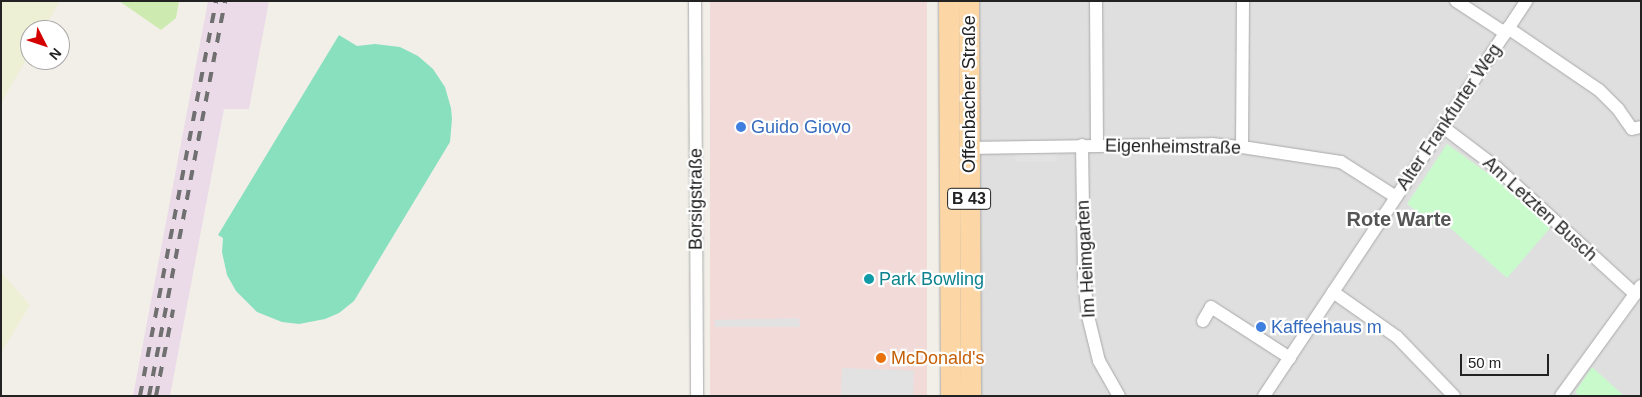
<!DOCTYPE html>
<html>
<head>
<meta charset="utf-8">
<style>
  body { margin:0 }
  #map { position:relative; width:1642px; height:397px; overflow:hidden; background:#f2efe9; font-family:Arial,sans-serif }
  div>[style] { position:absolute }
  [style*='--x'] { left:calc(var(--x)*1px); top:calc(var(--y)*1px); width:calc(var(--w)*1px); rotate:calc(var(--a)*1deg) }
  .residential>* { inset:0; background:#e0dfdf; transform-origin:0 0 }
  .commercial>* { inset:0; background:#f2dad9; transform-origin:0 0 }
  .industrial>* { inset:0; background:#ebdbe8 }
  .farmland>* { inset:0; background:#eef0d5 }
  .grass>* { inset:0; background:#cdebb0 }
  .park>* { inset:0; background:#c8facc }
  .pitch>* { inset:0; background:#88e0be }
  .parking>* { inset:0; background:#e2e2e2; transform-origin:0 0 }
  .roads { filter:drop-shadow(0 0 1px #a9a9a9) drop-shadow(0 0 1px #a9a9a9) }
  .minor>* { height:12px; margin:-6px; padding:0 6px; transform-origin:6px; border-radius:6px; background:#fff }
  .primary>* { height:20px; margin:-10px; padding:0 10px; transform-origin:10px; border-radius:10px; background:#fcd6a4 }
  .rail>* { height:4px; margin-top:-2px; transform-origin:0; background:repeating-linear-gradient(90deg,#707070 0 10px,transparent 0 20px) }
  .dots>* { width:14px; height:14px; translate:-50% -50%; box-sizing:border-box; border:2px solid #fff; border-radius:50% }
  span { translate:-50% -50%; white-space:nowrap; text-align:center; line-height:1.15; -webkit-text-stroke:4.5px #fff; paint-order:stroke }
  .shield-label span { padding:1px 4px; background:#fff; border:1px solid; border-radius:4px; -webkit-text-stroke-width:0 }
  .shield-label { font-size:16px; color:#222; font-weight:700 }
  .street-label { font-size:18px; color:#222 }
  .shop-label { font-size:18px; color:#366cbe }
  .left { translate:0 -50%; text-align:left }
  .culture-label { font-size:18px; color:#0d838f }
  .food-label { font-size:18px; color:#c56008 }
  .quarter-label { font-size:20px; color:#555; font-weight:700 }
  .frame { position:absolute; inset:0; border:2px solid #222; pointer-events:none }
  .north { position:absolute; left:20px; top:20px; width:50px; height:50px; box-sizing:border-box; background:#fff; border:1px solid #a7a7a7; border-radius:50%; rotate:131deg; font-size:14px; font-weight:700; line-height:20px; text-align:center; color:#222 }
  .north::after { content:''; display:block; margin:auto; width:18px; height:22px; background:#d40000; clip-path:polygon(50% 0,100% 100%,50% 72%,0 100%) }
  .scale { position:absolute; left:1460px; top:354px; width:89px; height:22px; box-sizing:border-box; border:2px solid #222; border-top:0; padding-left:6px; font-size:15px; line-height:18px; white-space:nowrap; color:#222; -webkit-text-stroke:4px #fff; paint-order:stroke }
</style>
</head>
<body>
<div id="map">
  <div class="residential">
    <div style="left:949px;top:1px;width:692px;height:395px"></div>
  </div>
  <div class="commercial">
    <div style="left:710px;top:1px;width:217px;height:395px"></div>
  </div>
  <div class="industrial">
    <div style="clip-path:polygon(208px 1px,269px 1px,249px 109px,224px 109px,170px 396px,133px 396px)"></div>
  </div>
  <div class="farmland">
    <div style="clip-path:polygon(1px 1px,60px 1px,43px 30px,30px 30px,30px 53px,1px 103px)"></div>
    <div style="clip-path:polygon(1px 272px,30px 305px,1px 353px)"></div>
  </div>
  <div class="grass">
    <div style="clip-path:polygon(119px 1px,179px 1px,176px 18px,161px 30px)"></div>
  </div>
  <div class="park">
    <div style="clip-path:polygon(1447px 144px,1497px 180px,1550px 228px,1507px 278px,1440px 219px,1436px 226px,1407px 204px)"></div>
    <div style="clip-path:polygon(1592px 367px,1624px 396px,1579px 396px,1575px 392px)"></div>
  </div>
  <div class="pitch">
    <div style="clip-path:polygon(339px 35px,357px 46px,375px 44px,400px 47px,418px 56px,433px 69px,445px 87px,451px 108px,452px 119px,450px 142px,354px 301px,339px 313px,325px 319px,299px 324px,282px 322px,257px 312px,236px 291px,227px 275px,222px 252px,223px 238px,218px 235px)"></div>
  </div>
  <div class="parking">
    <div style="left:1057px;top:152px;width:10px;height:42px;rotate:90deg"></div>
    <div style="clip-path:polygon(799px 318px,800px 327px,715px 327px,715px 320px)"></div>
    <div style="left:842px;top:368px;width:72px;height:28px;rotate:2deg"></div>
  </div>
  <div class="roads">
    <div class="minor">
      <div style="--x:695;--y:1;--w:395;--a:89.7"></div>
      <div style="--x:1096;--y:1;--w:144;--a:89.6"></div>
      <div style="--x:1456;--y:1;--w:59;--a:33.1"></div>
      <div style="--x:1508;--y:28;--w:110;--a:34.3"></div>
      <div style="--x:1599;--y:90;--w:27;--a:45"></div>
      <div style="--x:1618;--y:109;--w:24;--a:55"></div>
      <div style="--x:1632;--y:129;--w:9;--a:-13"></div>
      <div style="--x:1443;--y:127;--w:68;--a:37.2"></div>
      <div style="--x:1497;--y:168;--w:187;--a:42.4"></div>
      <div style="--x:1082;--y:145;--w:134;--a:89.1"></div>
      <div style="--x:1084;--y:279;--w:37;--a:84"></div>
      <div style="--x:1088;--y:316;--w:46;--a:76.3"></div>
      <div style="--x:1099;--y:361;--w:40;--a:60.3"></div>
      <div style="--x:1242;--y:147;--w:146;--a:-89.6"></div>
      <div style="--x:968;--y:148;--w:244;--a:-0.9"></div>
      <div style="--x:1212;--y:144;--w:30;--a:6"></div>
      <div style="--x:1242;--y:147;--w:100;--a:8.6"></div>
      <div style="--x:1341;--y:162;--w:65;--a:32.5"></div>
      <div style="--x:1333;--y:292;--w:78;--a:35.1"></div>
      <div style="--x:1397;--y:337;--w:82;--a:46"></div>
      <div style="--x:1203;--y:321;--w:16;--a:-60"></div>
      <div style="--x:1211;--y:307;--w:94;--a:32.8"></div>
      <div style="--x:1264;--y:396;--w:474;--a:-56.4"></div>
      <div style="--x:1561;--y:396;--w:136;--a:-54"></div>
    </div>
    <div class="primary">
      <div style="--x:949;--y:1;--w:395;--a:89.7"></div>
      <div style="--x:969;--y:1;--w:395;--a:89.7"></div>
    </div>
  </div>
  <div class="rail">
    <div style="--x:140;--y:396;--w:402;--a:-79.1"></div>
    <div style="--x:149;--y:396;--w:402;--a:-79.1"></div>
    <div style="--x:156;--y:396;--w:88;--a:-78.8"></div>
  </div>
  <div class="dots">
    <div style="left:741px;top:127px;background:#3f7fe0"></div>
    <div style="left:869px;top:279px;background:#0f9aa8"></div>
    <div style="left:1261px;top:327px;background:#3f7fe0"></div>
    <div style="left:881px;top:358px;background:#e8710a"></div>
  </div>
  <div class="shield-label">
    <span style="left:969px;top:199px">B 43</span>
  </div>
  <div class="street-label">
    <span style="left:969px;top:94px;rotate:-90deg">Offenbacher Straße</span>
    <span style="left:1449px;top:117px;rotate:-56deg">Alter Frankfurter Weg</span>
    <span style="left:1173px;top:147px;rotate:1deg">Eigenheimstraße</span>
    <span style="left:696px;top:199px;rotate:-90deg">Borsigstraße</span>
    <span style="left:1540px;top:209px;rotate:42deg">Am Letzten Busch</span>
    <span style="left:1086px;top:259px;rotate:-93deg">Im Heimgarten</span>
  </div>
  <div class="shop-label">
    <span class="left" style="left:751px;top:127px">Guido Giovo</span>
    <span class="left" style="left:1271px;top:327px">Kaffeehaus m</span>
  </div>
  <div class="culture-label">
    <span class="left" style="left:879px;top:279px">Park Bowling</span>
  </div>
  <div class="food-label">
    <span class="left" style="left:891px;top:358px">McDonald's</span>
  </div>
  <div class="quarter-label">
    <span style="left:1399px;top:219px">Rote Warte</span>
  </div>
  <div class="frame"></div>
  <div class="north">N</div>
  <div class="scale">50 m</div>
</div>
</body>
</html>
